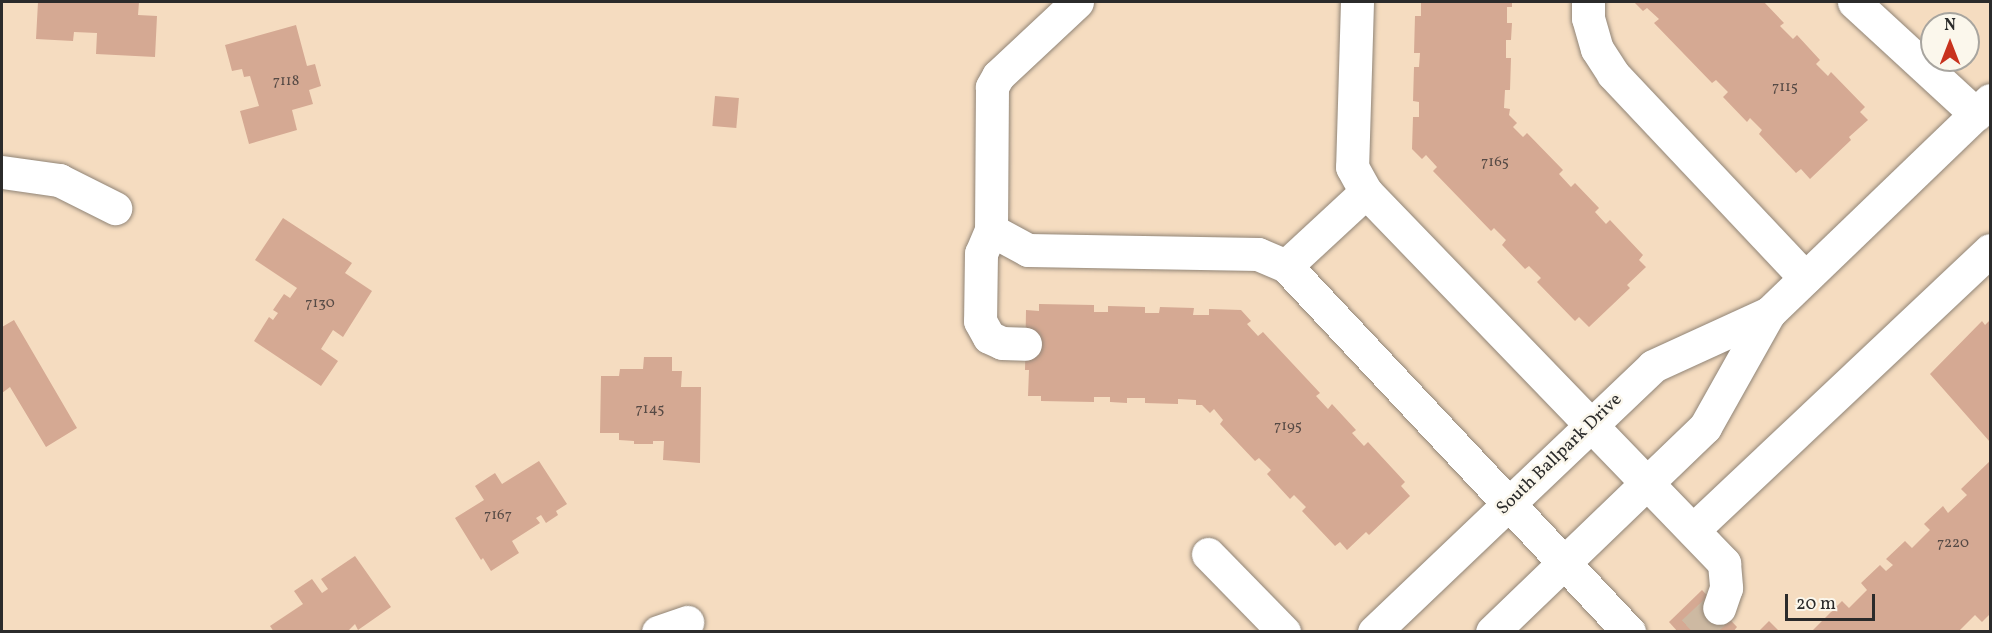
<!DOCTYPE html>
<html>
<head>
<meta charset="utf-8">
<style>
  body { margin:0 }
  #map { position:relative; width:1992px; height:633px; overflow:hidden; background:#f5dcc0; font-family:Vollkorn,serif }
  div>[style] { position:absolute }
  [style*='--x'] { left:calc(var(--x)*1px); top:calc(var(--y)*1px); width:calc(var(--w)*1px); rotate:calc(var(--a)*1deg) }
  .building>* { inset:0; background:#d5a993; transform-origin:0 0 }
  .minor-tunnel>* { height:33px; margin-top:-16.5px; transform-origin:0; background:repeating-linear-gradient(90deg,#cdb9a2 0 33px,transparent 0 49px) }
  .roads { filter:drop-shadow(0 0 2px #908476) drop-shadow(0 0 2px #908476) }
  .minor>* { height:33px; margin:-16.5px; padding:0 16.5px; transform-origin:16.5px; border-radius:16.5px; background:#fff }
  span { translate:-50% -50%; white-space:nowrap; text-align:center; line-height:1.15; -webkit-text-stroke:5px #fbf7ec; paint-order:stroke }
  .number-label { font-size:15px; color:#564a45 }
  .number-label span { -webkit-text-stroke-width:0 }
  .street-label { font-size:18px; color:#2b2b2b }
  .frame { position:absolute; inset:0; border:3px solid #2b2b2b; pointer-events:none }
  .north { position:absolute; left:1920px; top:12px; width:60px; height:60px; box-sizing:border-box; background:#fbf7ec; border:2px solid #a8a59f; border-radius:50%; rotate:0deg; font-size:16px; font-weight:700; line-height:24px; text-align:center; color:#2b2b2b }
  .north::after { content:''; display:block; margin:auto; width:21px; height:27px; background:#c8321e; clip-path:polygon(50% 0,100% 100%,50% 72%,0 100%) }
  .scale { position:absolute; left:1785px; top:594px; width:90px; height:27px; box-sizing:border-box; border:3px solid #2b2b2b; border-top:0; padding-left:8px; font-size:18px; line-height:21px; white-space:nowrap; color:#2b2b2b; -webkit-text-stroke:4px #fbf7ec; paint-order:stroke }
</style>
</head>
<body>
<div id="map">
  <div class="building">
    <div style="clip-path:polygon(38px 2px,139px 2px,138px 15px,157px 16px,155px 57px,96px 54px,97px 33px,74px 32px,73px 41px,36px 39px)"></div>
    <div style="clip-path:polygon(1421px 2px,1512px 2px,1512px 7px,1507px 7px,1507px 23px,1512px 23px,1511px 40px,1506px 40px,1506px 58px,1511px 58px,1510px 90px,1505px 90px,1504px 108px,1510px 109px,1509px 115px,1517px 123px,1513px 127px,1523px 137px,1527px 133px,1563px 170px,1559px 174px,1571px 187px,1575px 183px,1599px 208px,1595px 212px,1606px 224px,1610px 220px,1643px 255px,1639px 260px,1646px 267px,1627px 285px,1630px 288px,1589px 327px,1579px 317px,1575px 321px,1537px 282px,1541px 278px,1529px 266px,1525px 269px,1502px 245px,1506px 240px,1494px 228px,1491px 231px,1433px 171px,1437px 167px,1426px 155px,1422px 159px,1412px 149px,1413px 117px,1419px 117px,1419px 102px,1413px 101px,1414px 67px,1419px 67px,1420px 53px,1414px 53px,1415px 16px,1421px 16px)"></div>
    <div style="clip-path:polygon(1634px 2px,1764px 2px,1784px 23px,1780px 26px,1793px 39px,1797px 35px,1820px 60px,1816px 64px,1828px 76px,1831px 72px,1865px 107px,1860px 112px,1868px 120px,1849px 137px,1851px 140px,1810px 179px,1801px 169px,1796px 173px,1759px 134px,1762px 130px,1750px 118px,1747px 122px,1723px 97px,1728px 92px,1716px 80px,1712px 83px,1654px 23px,1659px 19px,1647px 8px,1643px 11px)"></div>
    <div style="clip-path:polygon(296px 25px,307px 66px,315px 64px,321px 86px,309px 90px,313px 104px,292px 110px,297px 130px,249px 144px,240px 111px,259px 106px,250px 76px,244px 77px,242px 69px,232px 71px,225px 45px)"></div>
    <div style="left:715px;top:96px;width:24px;height:30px;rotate:5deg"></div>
    <div style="clip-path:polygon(283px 218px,352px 263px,345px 273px,372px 291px,343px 337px,333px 330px,321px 349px,338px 361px,321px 386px,254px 341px,269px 317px,273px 320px,278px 313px,273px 310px,284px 294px,290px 298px,297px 288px,255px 260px)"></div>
    <div style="clip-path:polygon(1039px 304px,1094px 305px,1094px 312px,1108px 312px,1108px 306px,1145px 307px,1145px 313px,1159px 313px,1160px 307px,1194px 308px,1193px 315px,1209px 315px,1209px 309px,1241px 310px,1251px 321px,1247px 324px,1258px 336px,1263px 332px,1320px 393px,1316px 396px,1328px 409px,1332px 404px,1356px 430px,1352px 433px,1364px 446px,1368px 442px,1405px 482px,1401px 486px,1410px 496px,1369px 535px,1366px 532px,1347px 550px,1340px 542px,1335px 546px,1302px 511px,1306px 507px,1294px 495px,1290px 499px,1267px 474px,1271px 470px,1259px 458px,1255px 461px,1220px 424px,1223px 420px,1214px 409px,1210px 413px,1202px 405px,1196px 405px,1196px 400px,1178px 399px,1178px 404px,1145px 403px,1145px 398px,1127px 398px,1127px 403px,1110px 402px,1110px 397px,1094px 397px,1094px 402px,1041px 401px,1041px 396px,1028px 396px,1029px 370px,1025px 370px,1026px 310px,1039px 311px)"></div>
    <div style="clip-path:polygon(14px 320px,77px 428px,46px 447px,10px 387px,2px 393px,2px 327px)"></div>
    <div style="clip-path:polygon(1990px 320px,1990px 442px,1930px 374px,1982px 321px,1985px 325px)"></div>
    <div style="clip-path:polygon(644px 357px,672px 357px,672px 371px,682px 371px,681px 387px,701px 387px,700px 463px,663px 460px,664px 441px,653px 441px,653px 444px,634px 444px,634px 441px,619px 440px,619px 433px,600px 433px,601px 376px,619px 376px,620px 369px,643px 369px)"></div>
    <div style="clip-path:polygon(539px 461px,567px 504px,556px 511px,558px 515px,546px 523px,541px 515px,536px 518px,540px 523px,512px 541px,519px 553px,491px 571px,483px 558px,481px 560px,455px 518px,484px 500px,475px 486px,495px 473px,502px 484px)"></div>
    <div style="clip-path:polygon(1990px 461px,1990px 614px,1982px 622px,1975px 615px,1958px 632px,1811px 632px,1842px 601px,1849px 608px,1867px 590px,1861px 583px,1880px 565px,1886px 571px,1893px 565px,1886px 559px,1905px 541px,1912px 548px,1930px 530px,1924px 524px,1943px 506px,1948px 513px,1967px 495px,1961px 489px)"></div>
    <div style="clip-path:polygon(355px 556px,391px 607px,358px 630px,355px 624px,347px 632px,274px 632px,270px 626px,303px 604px,294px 591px,312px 579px,322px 593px,328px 589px,321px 579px)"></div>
    <div style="clip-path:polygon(1702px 590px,1737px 627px,1733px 632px,1678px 632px,1669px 622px)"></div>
    <div style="clip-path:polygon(1769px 621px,1780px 632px,1758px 632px)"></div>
  </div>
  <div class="minor-tunnel">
    <div style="--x:1693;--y:632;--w:35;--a:-43"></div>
  </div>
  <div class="roads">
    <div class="minor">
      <div style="--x:1077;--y:2;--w:108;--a:136.9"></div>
      <div style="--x:998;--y:76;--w:13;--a:119"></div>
      <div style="--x:992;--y:87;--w:143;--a:90.4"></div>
      <div style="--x:991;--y:230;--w:42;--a:28.4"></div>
      <div style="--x:1028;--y:250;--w:230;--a:1"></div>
      <div style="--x:1258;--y:254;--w:30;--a:23"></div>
      <div style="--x:1286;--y:266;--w:502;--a:46.86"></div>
      <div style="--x:1357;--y:2;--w:165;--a:91.7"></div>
      <div style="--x:1352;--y:167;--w:29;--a:61"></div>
      <div style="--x:1366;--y:192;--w:516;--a:46.02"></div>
      <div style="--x:1724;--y:563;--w:25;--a:85"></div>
      <div style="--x:1726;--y:588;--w:21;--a:109"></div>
      <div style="--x:1588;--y:2;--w:16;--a:90"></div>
      <div style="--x:1588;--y:18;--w:32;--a:74"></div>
      <div style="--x:1597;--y:49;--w:30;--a:57"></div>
      <div style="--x:1613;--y:74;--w:280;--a:46.7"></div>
      <div style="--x:1854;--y:2;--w:166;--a:42.6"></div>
      <div style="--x:2;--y:172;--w:58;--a:8"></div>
      <div style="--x:59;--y:180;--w:63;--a:26.6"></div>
      <div style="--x:991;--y:230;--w:25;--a:113"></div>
      <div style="--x:981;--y:253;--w:68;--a:90.8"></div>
      <div style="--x:980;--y:321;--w:18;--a:61"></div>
      <div style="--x:989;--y:337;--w:14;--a:25"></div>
      <div style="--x:1002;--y:343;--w:23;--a:2"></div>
      <div style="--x:1286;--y:266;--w:109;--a:-42.8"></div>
      <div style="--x:1693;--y:530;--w:408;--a:-43.3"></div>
      <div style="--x:1208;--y:554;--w:109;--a:45.7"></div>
      <div style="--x:658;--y:632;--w:31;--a:-19"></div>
      <div style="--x:1374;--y:632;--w:385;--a:-43.6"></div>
      <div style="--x:1653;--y:366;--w:128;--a:-24.6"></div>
      <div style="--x:1492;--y:632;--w:296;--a:-43.9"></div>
      <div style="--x:1705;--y:427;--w:131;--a:-60.7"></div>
      <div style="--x:1769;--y:313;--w:307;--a:-43.9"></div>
    </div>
  </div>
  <div class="number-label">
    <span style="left:286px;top:82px">7118</span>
    <span style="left:1785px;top:88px">7115</span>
    <span style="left:1495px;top:163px">7165</span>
    <span style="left:320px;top:304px">7130</span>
    <span style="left:650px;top:410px">7145</span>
    <span style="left:1288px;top:427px">7195</span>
    <span style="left:498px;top:516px">7167</span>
    <span style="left:1953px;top:544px">7220</span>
  </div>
  <div class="street-label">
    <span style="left:1560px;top:455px;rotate:-44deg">South Ballpark Drive</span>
  </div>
  <div class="frame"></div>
  <div class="north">N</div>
  <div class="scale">20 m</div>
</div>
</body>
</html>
